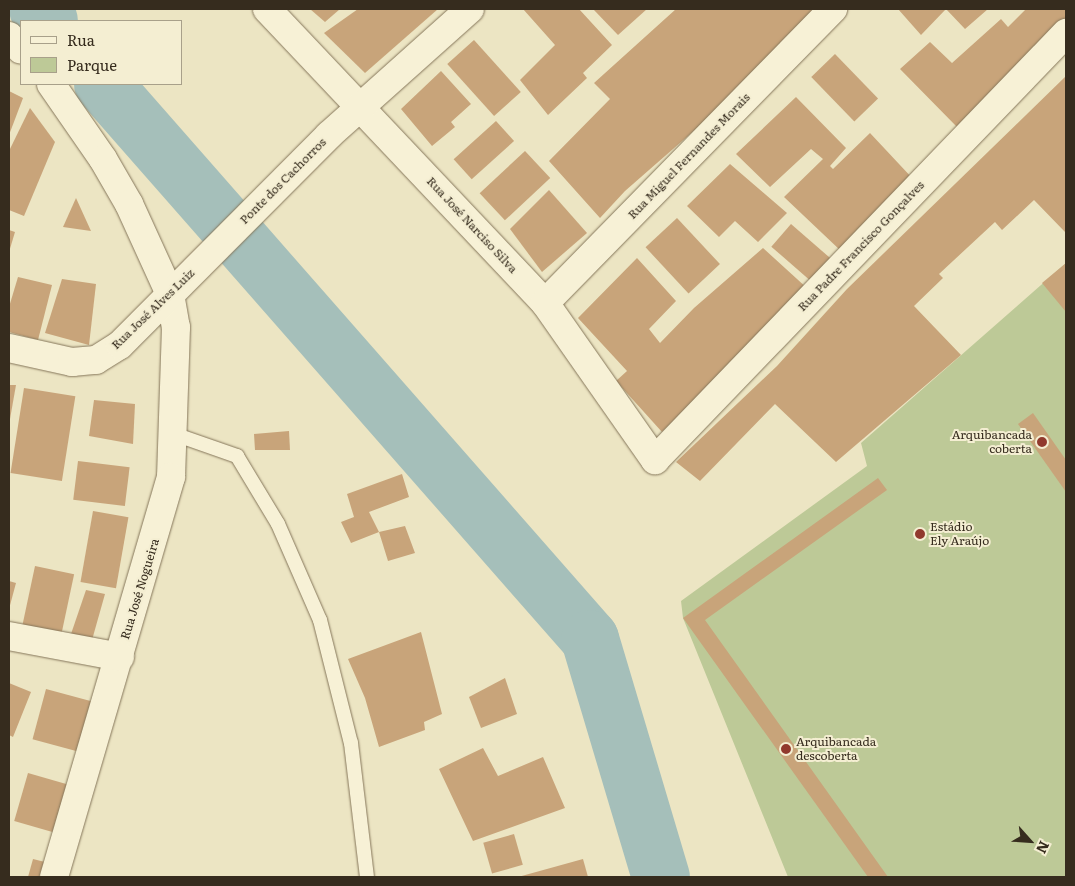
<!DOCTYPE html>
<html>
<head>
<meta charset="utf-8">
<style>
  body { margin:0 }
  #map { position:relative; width:1075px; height:886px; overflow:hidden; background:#ece5c3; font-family:Literata,serif }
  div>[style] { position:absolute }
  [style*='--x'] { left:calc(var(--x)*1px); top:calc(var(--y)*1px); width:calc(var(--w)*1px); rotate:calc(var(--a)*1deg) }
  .green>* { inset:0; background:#bdc997 }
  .river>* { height:58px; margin:-29px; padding:0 29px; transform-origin:29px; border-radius:29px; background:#a5bfba }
  .building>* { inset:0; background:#c8a47a; transform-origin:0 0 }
  .roads { filter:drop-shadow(0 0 1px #85765a) drop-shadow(0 0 1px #85765a) }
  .lane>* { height:14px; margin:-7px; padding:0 7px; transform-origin:7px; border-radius:7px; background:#f7f1d6 }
  .street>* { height:28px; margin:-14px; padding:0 14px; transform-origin:14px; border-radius:14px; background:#f7f1d6 }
  .dots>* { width:14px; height:14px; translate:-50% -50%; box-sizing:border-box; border:2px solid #f4eed2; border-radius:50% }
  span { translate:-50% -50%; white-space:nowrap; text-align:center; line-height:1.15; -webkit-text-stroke:4px #f4eed2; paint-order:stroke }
  .street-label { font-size:12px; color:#362c1e }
  .poi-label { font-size:12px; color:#362c1e }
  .right { translate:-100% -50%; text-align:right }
  .left { translate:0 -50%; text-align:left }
  .frame { position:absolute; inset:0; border:10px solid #362c1e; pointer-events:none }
  .legend { position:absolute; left:20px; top:20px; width:162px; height:65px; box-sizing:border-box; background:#f4eed2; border:1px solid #a8a08a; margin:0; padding:6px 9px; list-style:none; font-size:15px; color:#362c1e }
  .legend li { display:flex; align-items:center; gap:10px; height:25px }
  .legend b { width:25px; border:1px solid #a8a08a }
  .north { position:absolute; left:1005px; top:816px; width:50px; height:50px; -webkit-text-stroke:4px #f4eed2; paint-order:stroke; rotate:116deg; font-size:14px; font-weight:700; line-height:20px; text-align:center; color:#362c1e }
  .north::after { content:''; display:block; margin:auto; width:18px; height:22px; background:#362c1e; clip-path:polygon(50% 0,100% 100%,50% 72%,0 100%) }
</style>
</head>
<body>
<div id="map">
  <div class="green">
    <div style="clip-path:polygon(1066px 263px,1066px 877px,788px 877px,683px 618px,681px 601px,867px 466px,861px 443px)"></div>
  </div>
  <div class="river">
    <div style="--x:38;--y:9;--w:16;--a:47"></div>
    <div style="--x:103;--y:84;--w:738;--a:48.73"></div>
    <div style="--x:590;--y:639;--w:248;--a:73.4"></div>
  </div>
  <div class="building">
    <div style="clip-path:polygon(310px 9px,340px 9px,325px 22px)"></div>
    <div style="clip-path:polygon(358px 9px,438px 9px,365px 73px,324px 33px)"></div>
    <div style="clip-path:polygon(523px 9px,579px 9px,612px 45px,583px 73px,587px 78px,548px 115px,520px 80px,555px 45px)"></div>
    <div style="clip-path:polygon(593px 9px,647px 9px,618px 35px)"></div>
    <div style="clip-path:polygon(676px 9px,815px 9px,705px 121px,625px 191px,600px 218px,549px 161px,610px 99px,594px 83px)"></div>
    <div style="clip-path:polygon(898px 9px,988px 9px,965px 29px,946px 9px,921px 35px)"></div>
    <div style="clip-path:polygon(1026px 9px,1066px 9px,1066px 21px,957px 127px,900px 69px,930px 42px,952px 63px,1001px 19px,1008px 27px)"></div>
    <div style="left:474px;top:40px;width:70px;height:36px;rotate:48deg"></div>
    <div style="left:835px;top:54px;width:62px;height:33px;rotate:46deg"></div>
    <div style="clip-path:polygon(441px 71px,471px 104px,451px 122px,455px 127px,432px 146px,401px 109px)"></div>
    <div style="clip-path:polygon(1066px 76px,1066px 233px,1034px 200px,1002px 230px,995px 222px,939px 274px,943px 278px,914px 306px,961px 355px,836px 462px,775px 404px,700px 481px,676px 462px,777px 366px,847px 289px)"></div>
    <div style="clip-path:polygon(9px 91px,23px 98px,9px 135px)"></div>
    <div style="clip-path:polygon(796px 97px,846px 148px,830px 166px,833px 169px,870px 133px,914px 180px,841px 251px,784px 197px,823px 159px,811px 149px,770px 187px,736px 154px)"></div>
    <div style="clip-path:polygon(30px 108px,55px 142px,24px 216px,9px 210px,9px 151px)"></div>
    <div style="left:496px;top:121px;width:27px;height:57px;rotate:48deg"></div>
    <div style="left:525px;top:151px;width:37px;height:62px;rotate:47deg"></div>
    <div style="clip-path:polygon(730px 164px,787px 213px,758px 242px,735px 221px,719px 237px,687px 206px)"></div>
    <div style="clip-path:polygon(549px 190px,587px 233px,542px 272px,510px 229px)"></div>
    <div style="clip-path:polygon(76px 198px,91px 231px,63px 227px)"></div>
    <div style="left:677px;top:218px;width:63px;height:43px;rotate:47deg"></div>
    <div style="left:791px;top:224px;width:53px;height:30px;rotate:41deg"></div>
    <div style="clip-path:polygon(9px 230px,15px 232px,9px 252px)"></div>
    <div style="clip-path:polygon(763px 248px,808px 289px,662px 432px,616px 381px,627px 371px,578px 318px,637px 258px,676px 301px,649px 329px,660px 343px,694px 308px)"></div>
    <div style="clip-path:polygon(1066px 263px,1066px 312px,1042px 283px)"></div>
    <div style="clip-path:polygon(18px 277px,52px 285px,38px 340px,9px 332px,9px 307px)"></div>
    <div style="clip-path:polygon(62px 279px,96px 284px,89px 345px,45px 333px)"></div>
    <div style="clip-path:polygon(9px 385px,16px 385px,10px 419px,9px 419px)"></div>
    <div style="left:24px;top:388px;width:52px;height:86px;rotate:9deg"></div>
    <div style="clip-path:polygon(94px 400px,135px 404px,133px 444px,89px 436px)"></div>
    <div style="clip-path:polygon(1033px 413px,1066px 460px,1066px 492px,1018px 424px)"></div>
    <div style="clip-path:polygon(289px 431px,290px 450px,255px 450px,254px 434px)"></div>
    <div style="left:78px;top:461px;width:52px;height:39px;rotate:7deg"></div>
    <div style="clip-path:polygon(402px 474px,409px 497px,369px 512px,379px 532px,405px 526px,415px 553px,388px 561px,379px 532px,351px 543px,341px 522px,354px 517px,347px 494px)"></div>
    <div style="clip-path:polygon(878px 478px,887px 490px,705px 620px,888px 877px,868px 877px,683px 618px)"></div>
    <div style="left:93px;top:511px;width:36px;height:72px;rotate:10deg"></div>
    <div style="left:35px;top:566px;width:40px;height:60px;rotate:12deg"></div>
    <div style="clip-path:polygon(9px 581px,16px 583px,9px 609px)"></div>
    <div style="clip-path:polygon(86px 590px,105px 594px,92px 640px,71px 634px)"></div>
    <div style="clip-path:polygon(421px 632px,442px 714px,424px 722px,425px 730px,379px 747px,365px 698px,348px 659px)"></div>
    <div style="clip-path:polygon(505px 678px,517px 714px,481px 728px,469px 697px)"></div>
    <div style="clip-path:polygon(9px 683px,31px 692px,13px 737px,9px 735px)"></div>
    <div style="left:46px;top:689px;width:47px;height:52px;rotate:15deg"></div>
    <div style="clip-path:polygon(483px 748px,498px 776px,543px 757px,565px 808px,473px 841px,439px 769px)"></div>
    <div style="left:28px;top:773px;width:46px;height:50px;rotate:16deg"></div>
    <div style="left:514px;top:834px;width:32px;height:32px;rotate:74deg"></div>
    <div style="clip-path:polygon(33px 859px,49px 863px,45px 877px,28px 877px)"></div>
    <div style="clip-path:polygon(583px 859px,588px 877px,518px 877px)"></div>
  </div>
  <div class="roads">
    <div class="lane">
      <div style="--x:174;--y:434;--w:67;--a:19.2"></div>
      <div style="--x:237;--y:456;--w:79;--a:58.9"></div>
      <div style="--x:278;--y:524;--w:105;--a:66.4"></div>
      <div style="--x:320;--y:620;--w:127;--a:75.9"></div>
      <div style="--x:351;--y:743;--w:135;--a:83.2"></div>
    </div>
    <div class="street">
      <div style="--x:267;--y:9;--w:405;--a:46.6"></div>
      <div style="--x:545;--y:303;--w:192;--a:55"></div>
      <div style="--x:655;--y:460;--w:593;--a:-46.09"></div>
      <div style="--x:9;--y:36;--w:18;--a:49"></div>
      <div style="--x:51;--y:84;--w:91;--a:55.3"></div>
      <div style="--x:103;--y:159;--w:52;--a:60"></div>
      <div style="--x:129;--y:204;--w:99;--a:65.5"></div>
      <div style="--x:170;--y:294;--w:34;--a:80"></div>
      <div style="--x:176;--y:327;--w:150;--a:91.9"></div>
      <div style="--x:171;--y:477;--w:417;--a:106.3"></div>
      <div style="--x:545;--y:303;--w:412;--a:-45.6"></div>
      <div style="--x:9;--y:348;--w:65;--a:12.5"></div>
      <div style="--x:72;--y:362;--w:24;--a:-5"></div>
      <div style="--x:96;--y:360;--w:28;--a:-32"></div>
      <div style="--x:120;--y:345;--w:296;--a:-45.1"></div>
      <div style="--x:329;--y:135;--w:189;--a:-41.8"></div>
      <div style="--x:9;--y:636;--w:113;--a:10.7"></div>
    </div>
  </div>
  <div class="dots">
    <div style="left:1042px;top:442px;background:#91392d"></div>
    <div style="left:920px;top:534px;background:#91392d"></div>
    <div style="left:786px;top:749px;background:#91392d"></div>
  </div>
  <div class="street-label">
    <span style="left:689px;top:156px;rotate:-46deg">Rua Miguel Fernandes Morais</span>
    <span style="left:283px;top:181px;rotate:-45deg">Ponte dos Cachorros</span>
    <span style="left:472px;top:225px;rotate:47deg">Rua José Narciso Silva</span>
    <span style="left:861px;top:246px;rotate:-46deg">Rua Padre Francisco Gonçalves</span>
    <span style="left:153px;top:309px;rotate:-44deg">Rua José Alves Luiz</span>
    <span style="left:140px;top:589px;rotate:-73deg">Rua José Nogueira</span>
  </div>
  <div class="poi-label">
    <span class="right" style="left:1032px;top:442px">Arquibancada<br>coberta</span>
    <span class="left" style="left:930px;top:534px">Estádio<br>Ely Araújo</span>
    <span class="left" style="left:796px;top:749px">Arquibancada<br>descoberta</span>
  </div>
  <div class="frame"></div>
  <ul class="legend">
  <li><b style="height:6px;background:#f7f1d6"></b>Rua</li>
  <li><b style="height:14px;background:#bdc997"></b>Parque</li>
  </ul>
  <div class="north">N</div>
</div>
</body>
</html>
